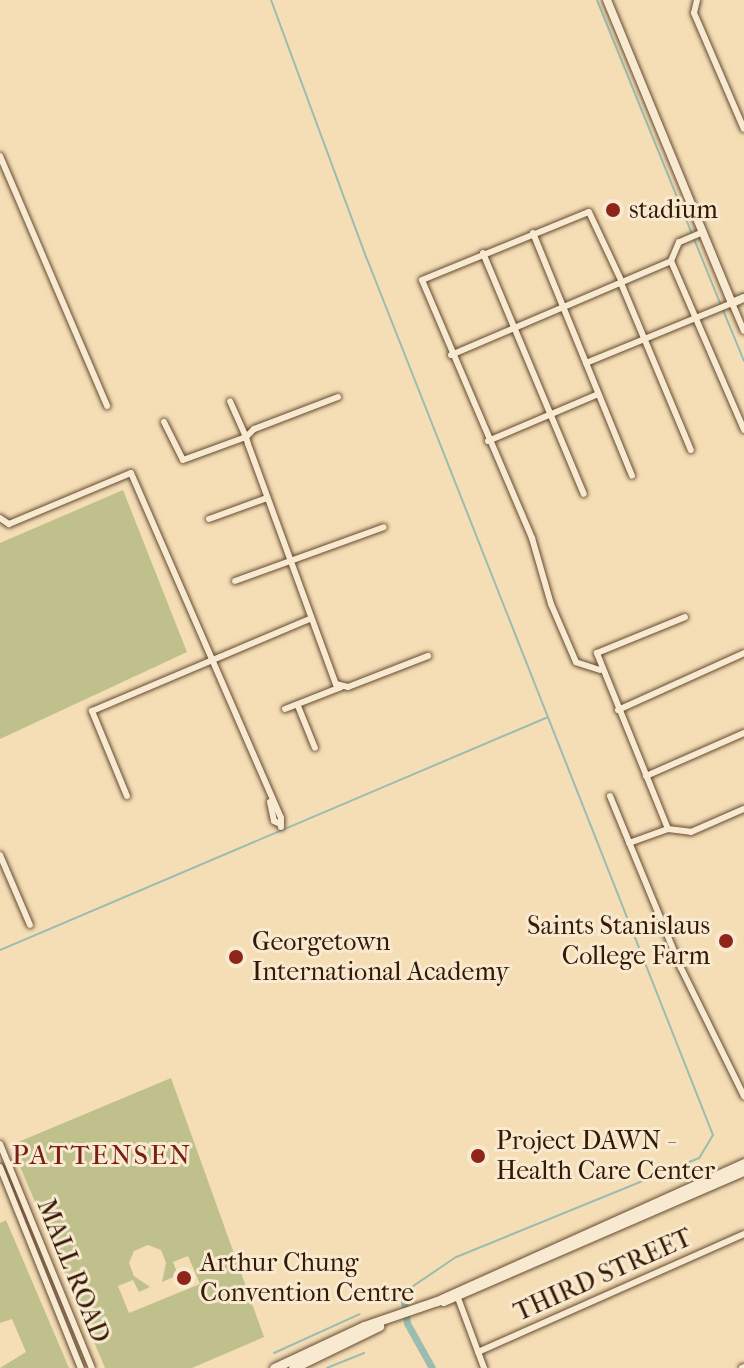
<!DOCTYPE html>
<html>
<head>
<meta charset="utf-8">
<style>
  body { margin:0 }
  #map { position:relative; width:744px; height:1368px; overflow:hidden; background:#f5deb6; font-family:"IM FELL French Canon",serif }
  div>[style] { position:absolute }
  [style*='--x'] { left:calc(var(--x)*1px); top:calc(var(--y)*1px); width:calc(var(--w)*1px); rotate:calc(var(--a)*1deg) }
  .green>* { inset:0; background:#bfc08c }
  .stream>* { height:2px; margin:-1px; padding:0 1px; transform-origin:1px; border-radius:1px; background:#9cbcaf }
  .canal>* { height:7px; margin:-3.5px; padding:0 3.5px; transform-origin:3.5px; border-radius:3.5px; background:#9cbcaf }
  .roads { filter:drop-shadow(0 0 2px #654a32) drop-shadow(0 0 2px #654a32) }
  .minor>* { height:6px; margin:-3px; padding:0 3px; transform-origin:3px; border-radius:3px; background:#f8ead0 }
  .tertiary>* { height:8px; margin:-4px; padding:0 4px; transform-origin:4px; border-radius:4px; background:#f8ead0 }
  .secondary>* { height:9px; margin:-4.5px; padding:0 4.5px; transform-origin:4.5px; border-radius:4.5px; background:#f8ead0 }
  .dots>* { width:22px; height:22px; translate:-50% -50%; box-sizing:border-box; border:4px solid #f8ead0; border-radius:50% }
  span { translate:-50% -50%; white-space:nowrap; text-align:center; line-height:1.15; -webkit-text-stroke:6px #f8ead0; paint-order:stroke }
  .poi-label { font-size:26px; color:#351906 }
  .left { translate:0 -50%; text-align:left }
  .right { translate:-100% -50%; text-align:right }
  .street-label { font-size:26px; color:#351906 }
  .neighbourhood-label { font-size:28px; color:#7a1f14; letter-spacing:2px }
</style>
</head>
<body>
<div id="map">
  <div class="green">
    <div style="clip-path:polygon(123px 490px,187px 652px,0 739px,0 543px)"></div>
    <div style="clip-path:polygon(evenodd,171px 1078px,264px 1337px,192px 1368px,105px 1368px,11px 1145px,171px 1078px,148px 1245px,161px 1250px,166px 1263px,162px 1282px,178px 1275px,173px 1262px,188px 1256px,200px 1284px,129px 1313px,118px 1286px,133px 1280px,139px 1292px,150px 1287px,134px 1276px,129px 1263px,134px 1251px,148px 1245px)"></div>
    <div style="clip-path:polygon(6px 1220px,69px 1368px,0 1368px,26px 1352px,12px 1319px,0 1323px,0 1223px)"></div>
  </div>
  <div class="stream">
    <div style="--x:271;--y:0;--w:276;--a:69.7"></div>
    <div style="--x:367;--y:259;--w:942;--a:68.45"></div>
    <div style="--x:713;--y:1135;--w:27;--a:121"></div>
    <div style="--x:699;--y:1158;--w:262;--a:157.8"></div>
    <div style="--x:456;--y:1257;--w:75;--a:145.9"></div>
    <div style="--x:597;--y:0;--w:329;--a:67.9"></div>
    <div style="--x:743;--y:294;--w:1;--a:-45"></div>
    <div style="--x:723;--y:310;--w:55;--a:67.6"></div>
    <div style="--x:0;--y:950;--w:595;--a:-23.03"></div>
    <div style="--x:274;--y:1353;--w:94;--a:-24.4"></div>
    <div style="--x:327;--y:1368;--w:40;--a:-22"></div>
  </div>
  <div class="canal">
    <div style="--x:403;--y:1294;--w:29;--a:82"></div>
    <div style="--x:407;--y:1323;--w:51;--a:60.9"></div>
  </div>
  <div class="roads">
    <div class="minor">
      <div style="--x:697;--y:0;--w:13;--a:103"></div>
      <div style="--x:694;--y:13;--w:126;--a:66.7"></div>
      <div style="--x:0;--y:156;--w:272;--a:66.8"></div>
      <div style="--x:703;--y:232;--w:26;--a:157"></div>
      <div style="--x:679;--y:242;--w:21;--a:113"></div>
      <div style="--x:671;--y:261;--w:184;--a:66.6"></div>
      <div style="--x:533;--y:233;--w:262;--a:67.8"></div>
      <div style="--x:483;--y:253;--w:261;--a:67.3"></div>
      <div style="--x:621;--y:283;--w:181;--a:67.3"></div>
      <div style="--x:451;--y:355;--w:239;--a:-23.1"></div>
      <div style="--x:586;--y:363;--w:158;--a:-22.3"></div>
      <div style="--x:732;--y:303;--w:30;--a:67"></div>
      <div style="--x:338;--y:397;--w:90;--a:159.1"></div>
      <div style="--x:254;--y:429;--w:11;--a:135"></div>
      <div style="--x:246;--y:437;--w:7;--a:74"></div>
      <div style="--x:248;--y:444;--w:256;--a:69.9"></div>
      <div style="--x:336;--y:684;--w:12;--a:14"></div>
      <div style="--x:348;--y:687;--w:86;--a:-21.2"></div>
      <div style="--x:164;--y:422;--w:42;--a:63.4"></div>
      <div style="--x:183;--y:460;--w:67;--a:-20.1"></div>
      <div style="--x:246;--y:437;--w:39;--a:-114"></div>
      <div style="--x:488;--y:441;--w:120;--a:-23.1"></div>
      <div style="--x:0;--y:518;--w:11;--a:34"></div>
      <div style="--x:9;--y:524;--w:132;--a:-22.7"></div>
      <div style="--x:131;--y:473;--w:376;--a:66.5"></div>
      <div style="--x:281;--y:818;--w:9;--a:90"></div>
      <div style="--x:209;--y:519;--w:62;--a:-19.9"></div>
      <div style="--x:235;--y:581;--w:158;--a:-19.9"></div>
      <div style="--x:600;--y:670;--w:25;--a:-162"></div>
      <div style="--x:576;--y:662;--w:63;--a:-113.3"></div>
      <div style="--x:551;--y:604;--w:69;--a:-106.1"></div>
      <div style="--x:532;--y:538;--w:280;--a:-113.1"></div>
      <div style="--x:422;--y:280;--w:180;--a:-22.2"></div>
      <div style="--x:589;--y:212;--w:77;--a:64.8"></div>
      <div style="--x:298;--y:706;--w:45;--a:68"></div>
      <div style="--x:285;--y:709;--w:60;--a:-21.4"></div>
      <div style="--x:618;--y:710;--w:138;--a:-24.3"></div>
      <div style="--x:646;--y:776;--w:107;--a:-23.7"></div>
      <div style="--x:127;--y:796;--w:92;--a:-112.4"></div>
      <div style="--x:92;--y:711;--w:237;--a:-22.9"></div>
      <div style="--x:610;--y:796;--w:186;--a:67.6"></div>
      <div style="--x:681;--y:968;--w:143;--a:63.8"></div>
      <div style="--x:270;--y:802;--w:19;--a:78"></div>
      <div style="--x:274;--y:821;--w:7;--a:27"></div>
      <div style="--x:668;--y:829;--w:190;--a:-112"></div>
      <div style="--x:597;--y:653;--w:95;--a:-22.2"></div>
      <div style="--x:668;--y:829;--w:23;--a:7"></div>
      <div style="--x:691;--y:832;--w:58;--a:-23.5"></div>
      <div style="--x:629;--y:843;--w:41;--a:-19.7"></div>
      <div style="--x:0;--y:855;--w:76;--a:66.8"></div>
      <div style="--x:0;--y:1144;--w:242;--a:67.7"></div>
      <div style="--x:0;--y:1167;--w:217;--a:68.1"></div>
      <div style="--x:458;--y:1298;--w:75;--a:69.6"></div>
      <div style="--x:478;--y:1352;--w:291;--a:-23.9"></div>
      <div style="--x:742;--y:1368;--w:2;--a:-27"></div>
    </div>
    <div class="tertiary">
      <div style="--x:607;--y:0;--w:328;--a:67.6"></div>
      <div style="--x:732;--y:303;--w:13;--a:-23"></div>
    </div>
    <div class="secondary">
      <div style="--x:443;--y:1301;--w:328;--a:-23.4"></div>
      <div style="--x:274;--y:1368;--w:99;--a:-25"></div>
      <div style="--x:364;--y:1326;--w:77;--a:-18.9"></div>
      <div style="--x:437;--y:1301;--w:337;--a:-24.2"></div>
      <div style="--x:293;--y:1368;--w:96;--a:-26"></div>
    </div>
  </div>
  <div class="dots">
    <div style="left:613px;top:210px;background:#8f2418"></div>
    <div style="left:726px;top:941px;background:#8f2418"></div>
    <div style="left:236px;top:957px;background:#8f2418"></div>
    <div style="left:478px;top:1156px;background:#8f2418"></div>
    <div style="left:184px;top:1278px;background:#8f2418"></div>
  </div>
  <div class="poi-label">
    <span class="left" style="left:629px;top:210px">stadium</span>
    <span class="right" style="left:710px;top:941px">Saints Stanislaus<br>College Farm</span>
    <span class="left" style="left:252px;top:957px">Georgetown<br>International Academy</span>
    <span class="left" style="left:496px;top:1156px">Project DAWN -<br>Health Care Center</span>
    <span class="left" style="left:200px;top:1278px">Arthur Chung<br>Convention Centre</span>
  </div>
  <div class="street-label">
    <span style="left:73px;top:1271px;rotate:68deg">MALL ROAD</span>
    <span style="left:603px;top:1275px;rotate:-24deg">THIRD STREET</span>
  </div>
  <div class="neighbourhood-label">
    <span style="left:102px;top:1155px">PATTENSEN</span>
  </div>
</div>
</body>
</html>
